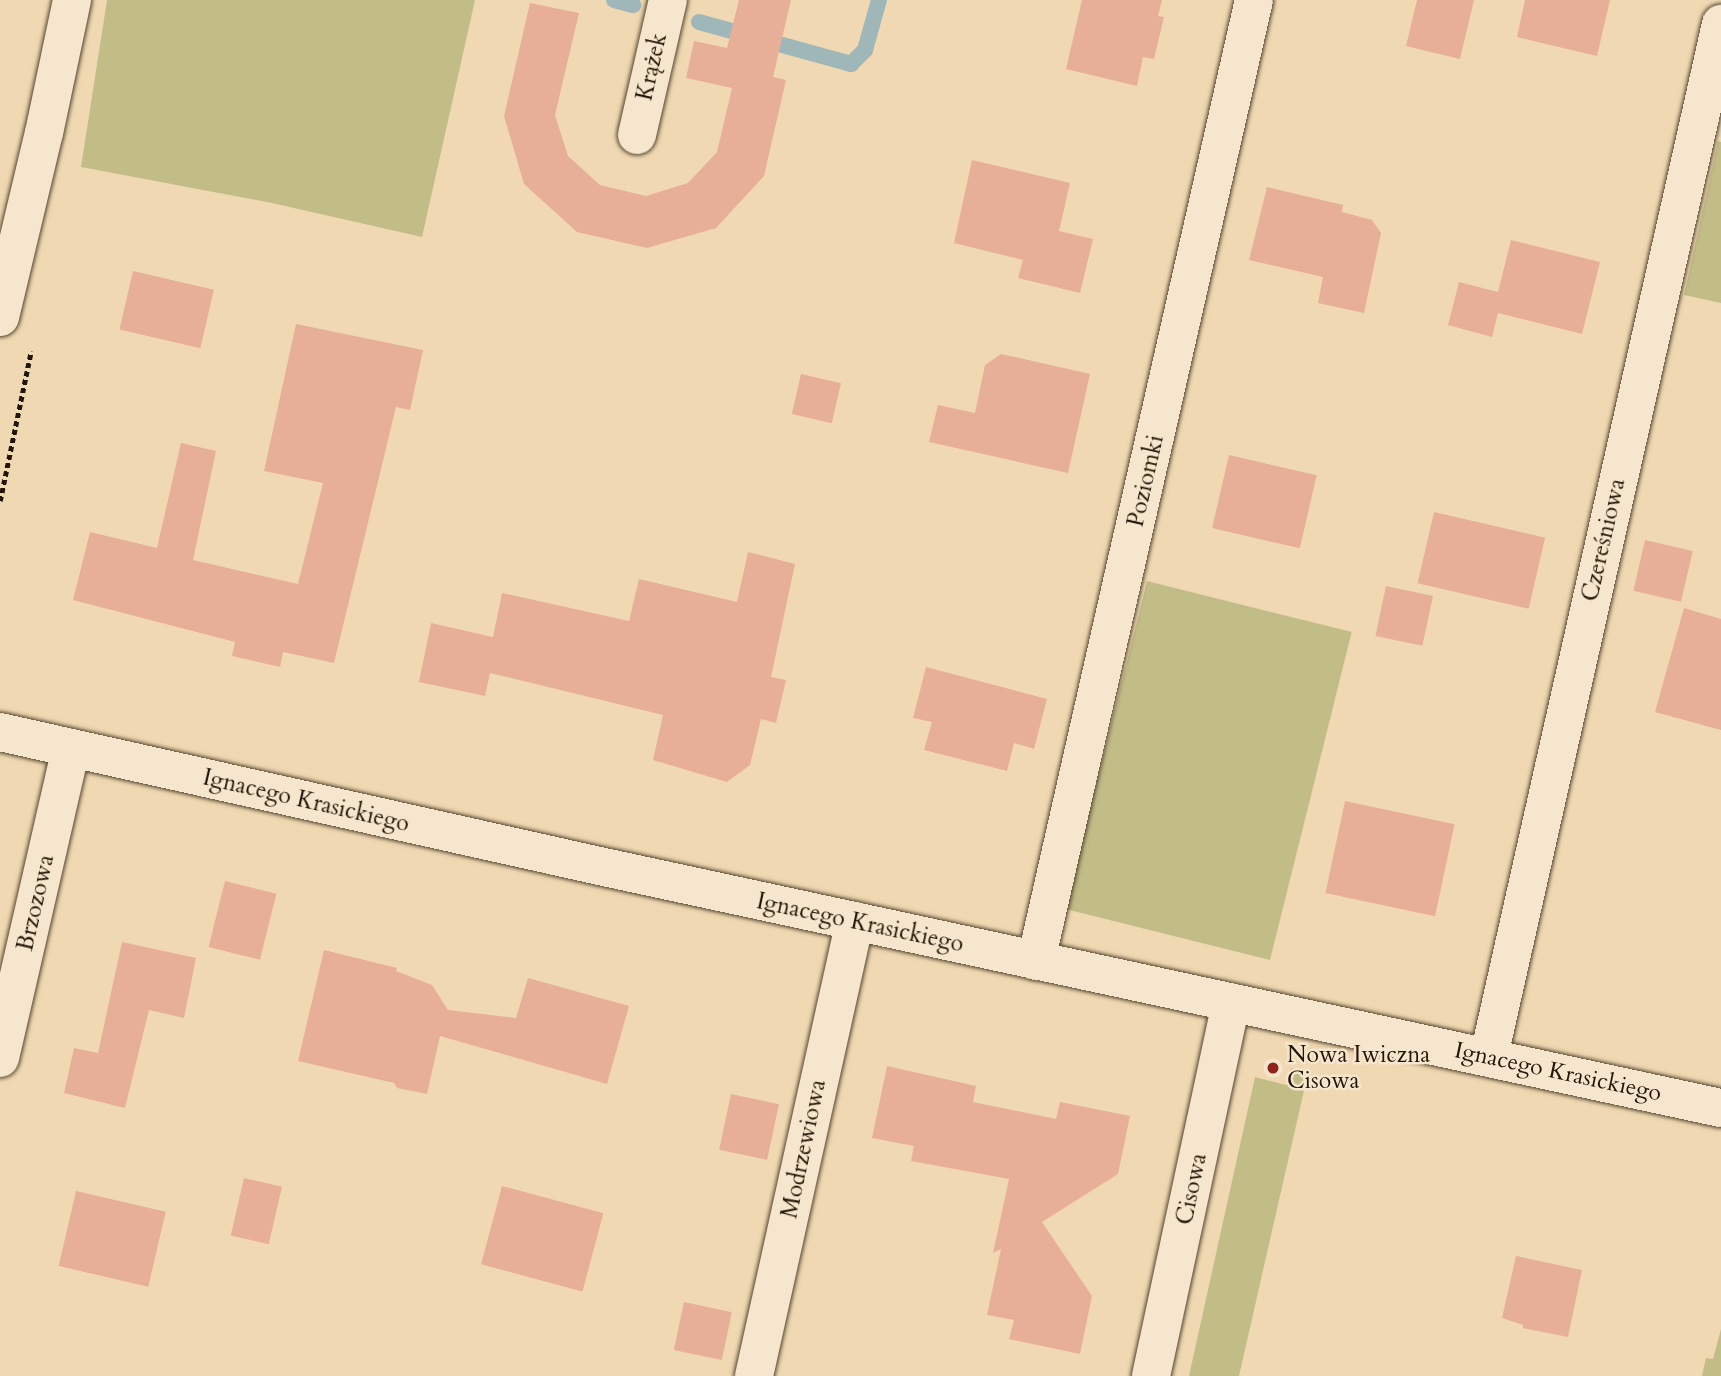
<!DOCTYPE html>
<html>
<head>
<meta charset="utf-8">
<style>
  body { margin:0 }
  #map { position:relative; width:1721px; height:1376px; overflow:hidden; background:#f0d9b2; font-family:Cardo,serif }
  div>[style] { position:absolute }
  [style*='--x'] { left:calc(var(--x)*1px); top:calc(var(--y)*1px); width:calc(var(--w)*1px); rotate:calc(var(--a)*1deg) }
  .green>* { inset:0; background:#c2bc87; transform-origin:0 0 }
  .stream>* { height:16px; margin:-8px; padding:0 8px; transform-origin:8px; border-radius:8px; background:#a0b7b9 }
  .building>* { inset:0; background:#e7af97; transform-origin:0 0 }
  .path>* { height:4.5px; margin-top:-2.25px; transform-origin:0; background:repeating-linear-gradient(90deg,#221406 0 5px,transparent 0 8.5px) }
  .roads { filter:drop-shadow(0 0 2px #564531) drop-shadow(0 0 2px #564531) }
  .minor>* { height:38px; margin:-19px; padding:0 19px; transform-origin:19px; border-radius:19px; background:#f5e6cd }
  .dots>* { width:19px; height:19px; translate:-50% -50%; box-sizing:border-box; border:4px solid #f5e6cd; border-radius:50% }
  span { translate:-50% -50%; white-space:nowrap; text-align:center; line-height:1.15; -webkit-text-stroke:5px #f5e6cd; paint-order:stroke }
  .street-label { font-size:23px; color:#221406 }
  .poi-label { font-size:23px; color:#221406 }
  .left { translate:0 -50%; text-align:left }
</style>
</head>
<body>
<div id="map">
  <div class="green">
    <div style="clip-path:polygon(107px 0,475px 0,422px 237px,272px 203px,81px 167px)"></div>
    <div style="clip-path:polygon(1718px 141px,1721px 142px,1721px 303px,1684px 295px)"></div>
    <div style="left:1147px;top:581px;width:211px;height:338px;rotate:14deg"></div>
    <div style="clip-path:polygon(1291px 1068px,1308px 1073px,1239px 1376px,1189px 1376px,1255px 1077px,1286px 1085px)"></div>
    <div style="clip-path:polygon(1721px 1329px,1721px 1376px,1702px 1376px,1706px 1358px,1713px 1359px)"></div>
  </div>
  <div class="stream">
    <div style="--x:614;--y:0;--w:20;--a:15"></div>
    <div style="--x:699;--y:22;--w:158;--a:15.4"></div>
    <div style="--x:851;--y:64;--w:20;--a:-45"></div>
    <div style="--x:865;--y:50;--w:52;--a:-74.4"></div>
  </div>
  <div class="building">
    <div style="clip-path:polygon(739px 0,791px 0,773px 77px,786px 80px,764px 176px,716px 228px,647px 248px,577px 232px,524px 184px,504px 116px,530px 3px,579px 13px,555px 115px,568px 156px,600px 185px,646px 196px,688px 183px,717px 152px,732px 88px,686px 78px,694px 41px,727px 48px)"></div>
    <div style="clip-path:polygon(1082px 0,1162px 0,1158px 16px,1164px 17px,1154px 59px,1143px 57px,1137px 86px,1066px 69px)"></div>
    <div style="clip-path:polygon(1417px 0,1474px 0,1460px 59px,1406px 46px)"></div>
    <div style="clip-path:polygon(1525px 0,1610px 0,1597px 56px,1517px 37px)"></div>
    <div style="clip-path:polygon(972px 160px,1070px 183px,1059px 231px,1093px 239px,1080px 293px,1018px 278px,1023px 260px,954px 243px)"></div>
    <div style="clip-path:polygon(1267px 187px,1343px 205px,1342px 212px,1372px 220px,1381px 233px,1364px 313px,1318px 303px,1323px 277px,1249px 260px)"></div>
    <div style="clip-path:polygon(1511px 240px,1600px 262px,1582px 334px,1498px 313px,1492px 337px,1448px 325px,1459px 282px,1498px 292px)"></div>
    <div style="left:133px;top:271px;width:83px;height:60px;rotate:13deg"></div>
    <div style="clip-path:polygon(296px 324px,423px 350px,410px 410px,396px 407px,334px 663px,283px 652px,280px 667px,232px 656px,235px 642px,73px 600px,90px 532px,157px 548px,181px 443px,216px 451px,193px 560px,298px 584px,323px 483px,264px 471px)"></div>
    <div style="clip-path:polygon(1001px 354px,1090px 374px,1068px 473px,929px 442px,938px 405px,975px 413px,985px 365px)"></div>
    <div style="left:801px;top:374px;width:41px;height:41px;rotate:13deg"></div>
    <div style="left:1229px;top:455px;width:90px;height:75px;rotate:13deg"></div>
    <div style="left:1434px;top:512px;width:114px;height:73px;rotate:13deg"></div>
    <div style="left:1645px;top:540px;width:49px;height:52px;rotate:13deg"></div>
    <div style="clip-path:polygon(748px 552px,795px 564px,771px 677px,786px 680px,776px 723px,761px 719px,750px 765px,727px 782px,653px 760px,663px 715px,490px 673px,485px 696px,419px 682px,431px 623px,493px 637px,502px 593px,629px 621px,639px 579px,737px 602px)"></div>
    <div style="left:1386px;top:586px;width:48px;height:51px;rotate:12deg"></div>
    <div style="clip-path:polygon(1684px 608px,1721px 619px,1721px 730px,1655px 712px)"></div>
    <div style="clip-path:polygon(926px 667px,1047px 699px,1034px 749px,1014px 743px,1007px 771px,924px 750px,932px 722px,913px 718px)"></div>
    <div style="left:1345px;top:801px;width:112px;height:94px;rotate:12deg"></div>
    <div style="left:225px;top:881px;width:53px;height:68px;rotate:14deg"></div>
    <div style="clip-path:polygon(122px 942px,196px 958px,184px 1018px,149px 1010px,125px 1108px,64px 1093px,74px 1048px,98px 1053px)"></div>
    <div style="clip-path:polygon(324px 950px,397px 968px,396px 971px,432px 985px,448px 1010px,516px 1018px,528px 978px,629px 1006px,607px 1084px,440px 1036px,427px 1094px,397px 1088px,394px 1083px,298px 1061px)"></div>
    <div style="clip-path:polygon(887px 1066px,976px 1086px,973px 1102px,1056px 1119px,1060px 1102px,1130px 1116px,1118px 1174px,1042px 1222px,1092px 1296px,1080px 1354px,1009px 1339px,1014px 1320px,987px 1315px,1001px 1249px,993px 1253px,1009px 1179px,911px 1161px,914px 1146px,872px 1138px)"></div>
    <div style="left:731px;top:1094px;width:49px;height:57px;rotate:12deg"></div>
    <div style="left:244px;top:1178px;width:39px;height:59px;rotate:13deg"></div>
    <div style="left:502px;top:1186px;width:105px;height:81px;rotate:15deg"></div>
    <div style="left:76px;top:1191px;width:92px;height:77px;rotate:13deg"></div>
    <div style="clip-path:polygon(1516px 1256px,1582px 1270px,1568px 1337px,1523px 1328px,1523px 1325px,1502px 1318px)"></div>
    <div style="left:684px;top:1302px;width:49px;height:49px;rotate:12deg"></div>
  </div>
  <div class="path">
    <div style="--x:0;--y:501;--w:153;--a:-78.3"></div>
  </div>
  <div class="roads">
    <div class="minor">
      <div style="--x:637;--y:135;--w:139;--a:-77.1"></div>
      <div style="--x:0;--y:317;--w:189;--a:-76.6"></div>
      <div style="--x:44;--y:133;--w:136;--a:-78.1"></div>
      <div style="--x:0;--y:732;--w:619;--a:12.6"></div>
      <div style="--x:604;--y:867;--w:1143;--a:12.18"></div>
      <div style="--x:1036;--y:961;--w:985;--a:-77.22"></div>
      <div style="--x:1489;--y:1056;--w:1058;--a:-77.33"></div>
      <div style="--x:0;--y:1058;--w:318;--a:-77.1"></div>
      <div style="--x:754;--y:1376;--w:466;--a:-77.5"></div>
      <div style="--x:1151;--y:1376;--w:382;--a:-77.9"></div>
    </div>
  </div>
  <div class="dots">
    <div style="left:1273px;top:1068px;background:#8f2418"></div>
  </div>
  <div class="street-label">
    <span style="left:652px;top:67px;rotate:-77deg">Krążek</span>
    <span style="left:1146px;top:481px;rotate:-77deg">Poziomki</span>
    <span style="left:1604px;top:540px;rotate:-77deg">Czereśniowa</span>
    <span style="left:306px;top:801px;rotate:13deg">Ignacego Krasickiego</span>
    <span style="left:36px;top:903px;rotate:-77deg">Brzozowa</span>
    <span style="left:860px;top:923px;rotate:12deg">Ignacego Krasickiego</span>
    <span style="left:1558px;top:1072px;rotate:12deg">Ignacego Krasickiego</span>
    <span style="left:804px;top:1149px;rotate:-78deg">Modrzewiowa</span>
    <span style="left:1192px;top:1189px;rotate:-78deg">Cisowa</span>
  </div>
  <div class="poi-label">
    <span class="left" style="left:1287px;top:1068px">Nowa Iwiczna<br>Cisowa</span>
  </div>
</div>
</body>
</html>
